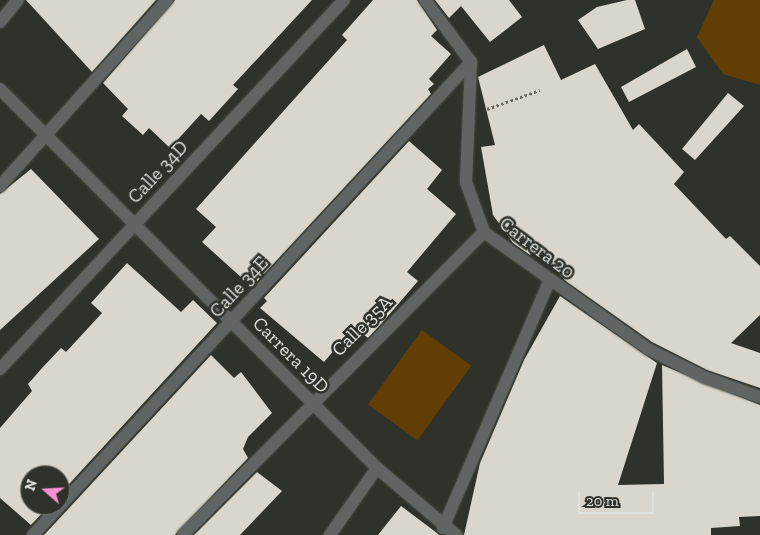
<!DOCTYPE html>
<html>
<head>
<meta charset="utf-8">
<style>
  body { margin:0 }
  #map { position:relative; width:760px; height:535px; overflow:hidden; background:#2e322a; font-family:"Zilla Slab",serif }
  div>[style] { position:absolute }
  [style*='--x'] { left:calc(var(--x)*1px); top:calc(var(--y)*1px); width:calc(var(--w)*1px); rotate:calc(var(--a)*1deg) }
  .green>* { inset:0; background:#623e05; transform-origin:0 0 }
  .building>* { inset:0; background:#d9d7cd }
  .path>* { height:3px; margin-top:-1.5px; transform-origin:0; background:repeating-linear-gradient(90deg,#686b64 0 2.5px,transparent 0 5px) }
  .roads { filter:drop-shadow(0 0 1px #4a4e47) drop-shadow(0 0 1px #4a4e47) }
  .minor>* { height:12px; margin:-6px; padding:0 6px; transform-origin:6px; border-radius:6px; background:#606462 }
  span { translate:-50% -50%; white-space:nowrap; text-align:center; line-height:1.15; -webkit-text-stroke:5px #2e322a; paint-order:stroke }
  .street-label { font-size:19px; color:#e0e2de }
  .north { position:absolute; left:20px; top:465px; width:50px; height:50px; box-sizing:border-box; background:#2e322a; border:1px solid #757872; border-radius:50%; rotate:289deg; font-size:14px; font-weight:700; line-height:20px; text-align:center; color:#e0e2de }
  .north::after { content:''; display:block; margin:auto; width:18px; height:22px; background:#f591d2; clip-path:polygon(50% 0,100% 100%,50% 72%,0 100%) }
  .scale { position:absolute; left:578px; top:492px; width:76px; height:22px; box-sizing:border-box; border:2px solid #e0e2de; border-top:0; padding-left:6px; font-size:15px; line-height:18px; white-space:nowrap; color:#e0e2de; -webkit-text-stroke:4px #2e322a; paint-order:stroke }
</style>
</head>
<body>
<div id="map">
  <div class="green">
    <div style="clip-path:polygon(714px 0,760px 0,760px 85px,723px 74px,697px 37px)"></div>
    <div style="left:422px;top:330px;width:61px;height:92px;rotate:36deg"></div>
  </div>
  <div class="building">
    <div style="clip-path:polygon(26px 0,156px 0,92px 72px)"></div>
    <div style="clip-path:polygon(175px 0,312px 0,233px 85px,238px 89px,209px 121px,201px 114px,170px 148px,149px 128px,143px 135px,122px 116px,128px 109px,103px 83px)"></div>
    <div style="clip-path:polygon(373px 0,417px 0,437px 30px,431px 36px,451px 54px,429px 79px,434px 84px,428px 89px,431px 94px,252px 287px,202px 242px,216px 227px,196px 209px,347px 40px,342px 35px)"></div>
    <div style="clip-path:polygon(435px 0,509px 0,522px 17px,490px 42px,461px 6px,449px 18px)"></div>
    <div style="clip-path:polygon(627px 0,635px 0,645px 29px,598px 49px,578px 20px,597px 7px)"></div>
    <div style="clip-path:polygon(544px 45px,561px 80px,595px 64px,633px 130px,639px 124px,684px 172px,674px 184px,726px 239px,730px 236px,760px 266px,760px 315px,731px 343px,760px 353px,760px 388px,707px 370px,652px 342px,567px 282px,534px 250px,530px 255px,513px 243px,493px 215px,481px 147px,495px 145px,478px 77px)"></div>
    <div style="clip-path:polygon(687px 49px,696px 67px,629px 102px,621px 87px)"></div>
    <div style="clip-path:polygon(728px 93px,744px 106px,695px 160px,682px 149px)"></div>
    <div style="clip-path:polygon(409px 141px,442px 170px,427px 189px,456px 214px,407px 272px,418px 281px,382px 323px,368px 338px,354px 327px,324px 362px,260px 308px,267px 301px,264px 298px)"></div>
    <div style="clip-path:polygon(31px 169px,99px 239px,0 330px,0 194px)"></div>
    <div style="clip-path:polygon(127px 263px,181px 312px,193px 300px,217px 323px,60px 494px,60px 475px,30px 475px,30px 505px,50px 505px,31px 525px,0 498px,0 428px,32px 391px,28px 384px,43px 367px,61px 348px,66px 352px,102px 313px,91px 303px)"></div>
    <div style="clip-path:polygon(560px 296px,657px 363px,618px 485px,664px 484px,662px 365px,760px 405px,760px 516px,739px 517px,740px 526px,711px 528px,711px 535px,464px 535px,480px 463px,524px 360px)"></div>
    <div style="clip-path:polygon(211px 355px,234px 378px,241px 372px,272px 413px,248px 437px,243px 449px,248px 458px,175px 535px,44px 535px)"></div>
    <div style="clip-path:polygon(257px 472px,282px 491px,240px 535px,194px 535px)"></div>
    <div style="clip-path:polygon(401px 506px,437px 533px,439px 535px,378px 535px)"></div>
  </div>
  <div class="path">
    <div style="--x:487;--y:109;--w:56;--a:-19.7"></div>
  </div>
  <div class="roads">
    <div class="minor">
      <div style="--x:425;--y:0;--w:77;--a:53.4"></div>
      <div style="--x:471;--y:62;--w:120;--a:92.4"></div>
      <div style="--x:466;--y:182;--w:53;--a:70.2"></div>
      <div style="--x:484;--y:232;--w:201;--a:35.5"></div>
      <div style="--x:648;--y:349;--w:63;--a:26.6"></div>
      <div style="--x:704;--y:377;--w:59;--a:19.7"></div>
      <div style="--x:0;--y:22;--w:28;--a:-51"></div>
      <div style="--x:0;--y:89;--w:535;--a:45.15"></div>
      <div style="--x:377;--y:468;--w:104;--a:40.3"></div>
      <div style="--x:0;--y:186;--w:250;--a:-48.1"></div>
      <div style="--x:0;--y:369;--w:504;--a:-47.01"></div>
      <div style="--x:443;--y:528;--w:268;--a:-66.7"></div>
      <div style="--x:33;--y:535;--w:645;--a:-47.2"></div>
      <div style="--x:183;--y:535;--w:427;--a:-45.2"></div>
      <div style="--x:330;--y:535;--w:82;--a:-55"></div>
    </div>
  </div>
  <div class="street-label">
    <span style="left:158px;top:172px;rotate:-47deg">Calle 34D</span>
    <span style="left:537px;top:248px;rotate:37deg">Carrera 20</span>
    <span style="left:239px;top:287px;rotate:-47deg">Calle 34E</span>
    <span style="left:362px;top:326px;rotate:-45deg">Calle 35A</span>
    <span style="left:291px;top:355px;rotate:45deg">Carrera 19D</span>
  </div>
  <div class="north">N</div>
  <div class="scale">20 m</div>
</div>
</body>
</html>
